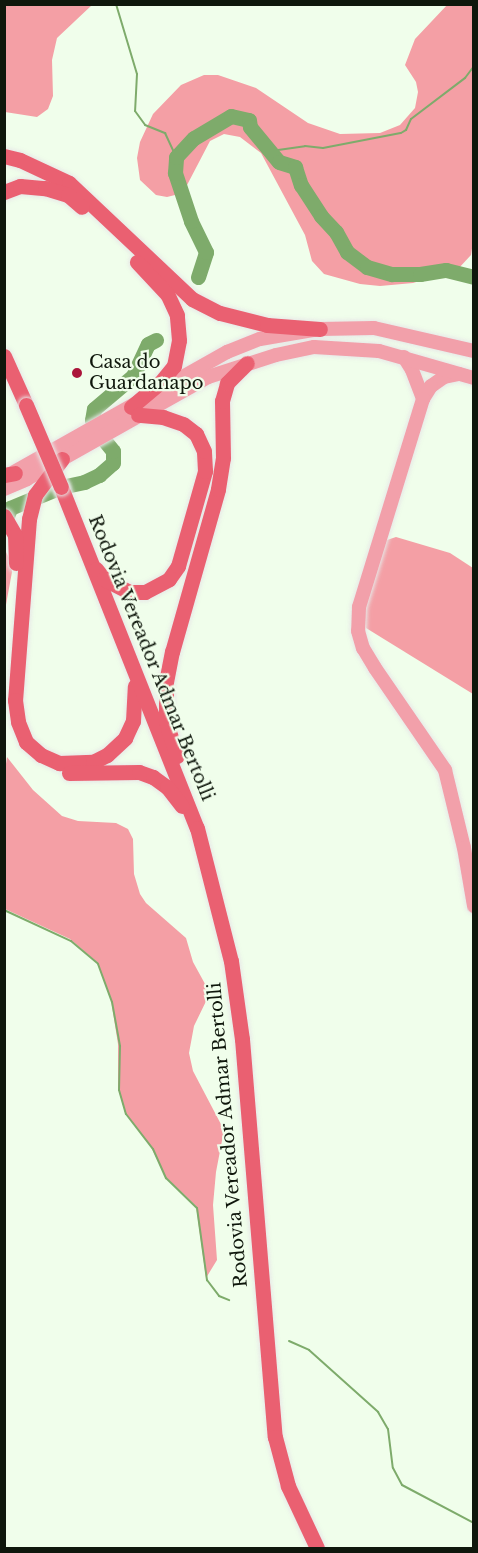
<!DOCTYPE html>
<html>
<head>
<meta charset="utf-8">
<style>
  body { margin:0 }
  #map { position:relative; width:478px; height:1553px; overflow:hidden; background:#f0feeb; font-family:"Libre Baskerville",serif }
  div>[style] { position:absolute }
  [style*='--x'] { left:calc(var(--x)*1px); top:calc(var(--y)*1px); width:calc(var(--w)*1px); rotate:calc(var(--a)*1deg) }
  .forest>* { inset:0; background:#f49fa5 }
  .stream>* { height:2px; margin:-1px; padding:0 1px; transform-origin:1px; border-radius:1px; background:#7eab6b }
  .river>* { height:15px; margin:-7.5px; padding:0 7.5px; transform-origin:7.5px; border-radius:7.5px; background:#7eab6b }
  .roads { filter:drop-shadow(0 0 2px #e7e8e7) drop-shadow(0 0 2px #e7e8e7) }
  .major>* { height:14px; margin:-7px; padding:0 7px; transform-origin:7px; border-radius:7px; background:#f2a0aa }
  .highway>* { height:15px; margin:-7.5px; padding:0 7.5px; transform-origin:7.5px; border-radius:7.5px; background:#ea6071 }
  .bridges { filter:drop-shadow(0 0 2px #e7e8e7) drop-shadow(0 0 2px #e7e8e7) }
  .highway-bridge>* { height:15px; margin:-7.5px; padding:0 7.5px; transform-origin:7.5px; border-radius:7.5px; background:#ea6071 }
  .dots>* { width:16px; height:16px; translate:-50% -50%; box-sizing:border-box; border:3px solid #f0feeb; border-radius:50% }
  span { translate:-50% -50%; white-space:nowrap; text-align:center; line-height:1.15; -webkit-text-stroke:4.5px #f0feeb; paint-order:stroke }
  .poi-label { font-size:18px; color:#0f170c }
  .left { translate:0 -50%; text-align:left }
  .street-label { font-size:18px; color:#0f170c }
  .frame { position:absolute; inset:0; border:6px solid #0f170c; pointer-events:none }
</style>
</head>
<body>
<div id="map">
  <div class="forest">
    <div style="clip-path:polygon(448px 4px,474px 5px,473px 242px,471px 255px,458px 269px,413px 283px,380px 286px,360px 284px,324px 274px,312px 261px,305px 235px,261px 153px,240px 137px,224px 134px,210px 141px,186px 187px,179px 194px,167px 197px,156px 195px,140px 180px,137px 158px,140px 142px,153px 114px,181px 85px,204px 75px,218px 75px,256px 88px,308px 123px,340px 134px,380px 133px,400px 125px,415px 108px,418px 92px,416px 82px,405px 65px,415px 39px)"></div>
    <div style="clip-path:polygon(4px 5px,92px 5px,57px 38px,52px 60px,53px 96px,48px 109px,37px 117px,5px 112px)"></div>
    <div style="clip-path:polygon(396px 537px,450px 553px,473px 568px,473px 694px,366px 628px,364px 602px,384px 541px)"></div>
    <div style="clip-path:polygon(5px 550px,11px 562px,12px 572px,5px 610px)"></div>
    <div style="clip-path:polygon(7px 757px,33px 790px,62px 816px,78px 821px,116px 823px,128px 829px,133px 839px,134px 874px,140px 894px,146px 903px,186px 938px,193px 962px,210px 993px,194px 1026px,189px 1053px,193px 1071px,224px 1130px,216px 1172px,213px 1205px,217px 1260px,206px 1278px,196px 1206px,165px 1176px,151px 1147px,125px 1112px,118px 1088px,118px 1044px,111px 1000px,97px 962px,70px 939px,5px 909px,4px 778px)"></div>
  </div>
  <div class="stream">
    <div style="--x:116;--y:4;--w:73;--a:73.3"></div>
    <div style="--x:137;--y:74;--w:37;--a:93"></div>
    <div style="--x:135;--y:111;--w:17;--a:54"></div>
    <div style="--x:145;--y:125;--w:22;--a:22"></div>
    <div style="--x:165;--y:133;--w:26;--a:65"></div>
    <div style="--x:271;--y:151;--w:34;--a:-8"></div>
    <div style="--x:305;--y:146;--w:18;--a:6"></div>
    <div style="--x:323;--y:148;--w:79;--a:-10.9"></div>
    <div style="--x:401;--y:133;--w:6;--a:-31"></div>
    <div style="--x:406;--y:130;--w:12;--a:-66"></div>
    <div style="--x:411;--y:119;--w:68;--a:-37.2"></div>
    <div style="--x:465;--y:78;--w:15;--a:-53"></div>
    <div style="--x:4;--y:910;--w:74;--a:24.8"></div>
    <div style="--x:71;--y:941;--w:35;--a:40"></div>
    <div style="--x:98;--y:964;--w:40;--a:69.8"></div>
    <div style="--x:112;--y:1002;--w:45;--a:79.7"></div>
    <div style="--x:120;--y:1046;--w:44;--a:91.3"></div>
    <div style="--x:119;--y:1090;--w:25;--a:74"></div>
    <div style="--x:126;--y:1114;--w:44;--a:52.4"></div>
    <div style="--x:153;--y:1149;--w:32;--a:66"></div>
    <div style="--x:166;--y:1178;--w:43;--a:44.1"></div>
    <div style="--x:197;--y:1208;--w:73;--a:82.1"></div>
    <div style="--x:207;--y:1280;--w:20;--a:53"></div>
    <div style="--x:219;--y:1296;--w:11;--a:22"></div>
    <div style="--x:289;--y:1341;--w:22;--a:24"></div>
    <div style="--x:309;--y:1350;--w:93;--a:41.9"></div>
    <div style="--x:378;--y:1412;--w:20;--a:60"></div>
    <div style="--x:388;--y:1429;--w:39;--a:83"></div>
    <div style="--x:393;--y:1468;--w:19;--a:62"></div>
    <div style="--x:402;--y:1485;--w:81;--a:27.8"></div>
  </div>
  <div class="river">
    <div style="--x:198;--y:277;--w:26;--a:-72"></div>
    <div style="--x:206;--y:252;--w:34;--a:-116"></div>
    <div style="--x:191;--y:221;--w:51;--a:-108.4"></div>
    <div style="--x:175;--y:173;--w:16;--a:-86"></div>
    <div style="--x:176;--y:157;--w:26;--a:-47"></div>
    <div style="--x:194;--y:138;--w:43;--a:-30.7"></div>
    <div style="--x:231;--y:116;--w:18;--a:13"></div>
    <div style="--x:249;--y:120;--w:7;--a:82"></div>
    <div style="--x:250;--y:127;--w:45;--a:50.4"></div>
    <div style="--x:279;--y:162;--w:17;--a:17"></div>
    <div style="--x:295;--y:167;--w:19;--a:72"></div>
    <div style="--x:301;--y:185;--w:37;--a:57"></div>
    <div style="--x:321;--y:216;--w:22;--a:47"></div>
    <div style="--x:336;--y:232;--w:23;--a:61"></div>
    <div style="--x:347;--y:252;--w:25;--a:37"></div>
    <div style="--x:367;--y:267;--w:26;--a:16"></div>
    <div style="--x:392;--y:274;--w:28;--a:0"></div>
    <div style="--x:420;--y:274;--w:26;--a:-9"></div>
    <div style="--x:446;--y:270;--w:29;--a:14"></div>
    <div style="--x:4;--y:524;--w:17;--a:-69"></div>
    <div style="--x:10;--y:508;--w:55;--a:-22.4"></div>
    <div style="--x:61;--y:487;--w:24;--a:-12"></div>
    <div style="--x:84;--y:482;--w:17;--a:-25"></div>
    <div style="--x:99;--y:475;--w:18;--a:-41"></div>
    <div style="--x:113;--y:463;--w:12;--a:-90"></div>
    <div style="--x:113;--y:451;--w:26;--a:-129"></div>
    <div style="--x:97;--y:431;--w:12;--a:-114"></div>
    <div style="--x:92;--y:420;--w:11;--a:-80"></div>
    <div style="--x:94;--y:409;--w:51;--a:-40.2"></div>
    <div style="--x:133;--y:376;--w:35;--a:-65"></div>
    <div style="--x:148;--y:344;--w:9;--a:-27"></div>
  </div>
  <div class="roads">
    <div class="major">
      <div style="--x:404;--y:357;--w:15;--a:58"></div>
      <div style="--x:412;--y:370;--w:31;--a:69"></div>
      <div style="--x:459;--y:374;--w:15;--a:169"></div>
      <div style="--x:444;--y:377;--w:16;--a:145"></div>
      <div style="--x:431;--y:386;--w:15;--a:122"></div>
      <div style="--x:423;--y:399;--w:218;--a:107.1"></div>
      <div style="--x:359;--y:607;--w:24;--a:92"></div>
      <div style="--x:358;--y:631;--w:18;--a:74"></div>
      <div style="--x:363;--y:648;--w:23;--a:59"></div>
      <div style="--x:375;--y:668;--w:124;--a:55.5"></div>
      <div style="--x:445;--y:770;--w:80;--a:76.3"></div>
      <div style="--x:464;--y:848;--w:59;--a:80.2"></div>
      <div style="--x:5;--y:477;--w:255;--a:-29.4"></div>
      <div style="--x:227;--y:352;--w:35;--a:-22"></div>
      <div style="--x:260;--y:339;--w:61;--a:-9.5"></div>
      <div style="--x:320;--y:329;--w:54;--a:-1.1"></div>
      <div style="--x:374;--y:328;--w:103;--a:13"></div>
      <div style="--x:4;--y:489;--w:25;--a:-23"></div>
      <div style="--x:27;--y:479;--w:208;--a:-29.4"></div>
      <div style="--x:208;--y:377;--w:71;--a:-17.9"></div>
      <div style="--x:276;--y:355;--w:39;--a:-12"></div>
      <div style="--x:314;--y:347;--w:65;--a:3.5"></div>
      <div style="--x:379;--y:351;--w:99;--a:15.9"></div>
    </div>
    <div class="highway">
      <div style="--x:4;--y:156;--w:16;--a:14"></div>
      <div style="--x:20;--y:160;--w:54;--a:25.1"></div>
      <div style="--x:69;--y:183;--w:169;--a:43.3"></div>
      <div style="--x:192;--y:299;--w:31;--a:27"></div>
      <div style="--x:220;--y:313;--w:49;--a:14.3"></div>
      <div style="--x:267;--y:325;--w:53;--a:4.3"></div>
      <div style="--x:4;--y:192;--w:17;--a:-21"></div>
      <div style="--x:20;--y:186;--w:25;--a:5"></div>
      <div style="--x:45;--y:188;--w:24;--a:17"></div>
      <div style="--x:68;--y:195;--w:18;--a:41"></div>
      <div style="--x:4;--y:356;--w:54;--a:65.8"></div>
      <div style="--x:131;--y:407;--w:38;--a:-40"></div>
      <div style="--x:160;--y:383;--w:22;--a:-51"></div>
      <div style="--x:174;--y:366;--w:26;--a:-79"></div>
      <div style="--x:179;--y:340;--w:25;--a:-95"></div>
      <div style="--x:177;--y:315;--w:23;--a:-115"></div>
      <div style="--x:167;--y:294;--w:44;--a:-133.2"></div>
      <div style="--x:62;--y:459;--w:45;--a:126.9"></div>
      <div style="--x:35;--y:495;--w:25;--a:104"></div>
      <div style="--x:29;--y:519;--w:182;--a:94.4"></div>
      <div style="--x:15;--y:700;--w:22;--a:82"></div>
      <div style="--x:18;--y:722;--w:22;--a:68"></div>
      <div style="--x:26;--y:742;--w:20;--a:41"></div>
      <div style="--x:41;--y:755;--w:20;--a:24"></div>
      <div style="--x:59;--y:763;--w:34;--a:-2"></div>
      <div style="--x:93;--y:762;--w:16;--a:-27"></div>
      <div style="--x:107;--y:755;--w:25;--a:-43"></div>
      <div style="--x:125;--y:738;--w:19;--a:-65"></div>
      <div style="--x:133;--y:721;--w:35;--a:-87"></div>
      <div style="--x:4;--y:475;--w:11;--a:-10"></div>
      <div style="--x:61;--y:487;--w:367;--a:68.3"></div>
      <div style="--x:197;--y:828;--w:137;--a:75.7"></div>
      <div style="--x:231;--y:961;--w:79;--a:82"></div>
      <div style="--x:242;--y:1039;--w:399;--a:85.3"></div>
      <div style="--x:275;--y:1437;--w:51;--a:75.1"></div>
      <div style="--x:288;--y:1486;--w:68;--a:64.9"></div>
      <div style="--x:4;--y:516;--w:22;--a:60"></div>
      <div style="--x:15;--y:535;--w:28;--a:88"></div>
      <div style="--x:96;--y:569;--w:13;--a:51"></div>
      <div style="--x:104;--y:579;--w:28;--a:27"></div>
      <div style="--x:129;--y:592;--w:16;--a:0"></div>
      <div style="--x:145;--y:592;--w:27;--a:-28"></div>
      <div style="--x:169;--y:579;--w:16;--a:-55"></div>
      <div style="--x:178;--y:566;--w:99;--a:-74.1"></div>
      <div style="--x:205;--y:471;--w:20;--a:-93"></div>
      <div style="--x:204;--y:451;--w:19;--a:-115"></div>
      <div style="--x:196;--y:434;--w:16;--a:-142"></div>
      <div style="--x:183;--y:424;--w:21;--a:-161"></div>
      <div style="--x:163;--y:417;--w:25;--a:-175"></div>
      <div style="--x:177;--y:756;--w:36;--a:-108"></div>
      <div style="--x:166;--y:722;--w:40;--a:-90"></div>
      <div style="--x:166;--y:682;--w:31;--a:-79"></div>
      <div style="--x:172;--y:652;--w:169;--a:-74.2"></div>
      <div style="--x:218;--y:489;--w:31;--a:-81"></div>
      <div style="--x:223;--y:458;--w:57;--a:-91"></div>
      <div style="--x:222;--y:401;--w:19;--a:-74"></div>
      <div style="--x:227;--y:383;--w:28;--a:-45"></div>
      <div style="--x:69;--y:773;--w:70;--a:-0.8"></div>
      <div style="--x:139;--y:772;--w:15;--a:20"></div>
      <div style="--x:153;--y:777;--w:17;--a:36"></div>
      <div style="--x:167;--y:787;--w:24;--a:52"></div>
    </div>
  </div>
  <div class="bridges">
    <div class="highway-bridge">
      <div style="--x:26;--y:405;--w:89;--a:66.9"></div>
    </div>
  </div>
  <div class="dots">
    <div style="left:77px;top:373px;background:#ab153a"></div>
  </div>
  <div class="poi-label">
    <span class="left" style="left:89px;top:373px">Casa do<br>Guardanapo</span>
  </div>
  <div class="street-label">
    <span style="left:151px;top:658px;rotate:68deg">Rodovia Vereador Admar Bertolli</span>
    <span style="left:228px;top:1135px;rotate:-95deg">Rodovia Vereador Admar Bertolli</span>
  </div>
  <div class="frame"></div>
</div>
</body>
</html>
